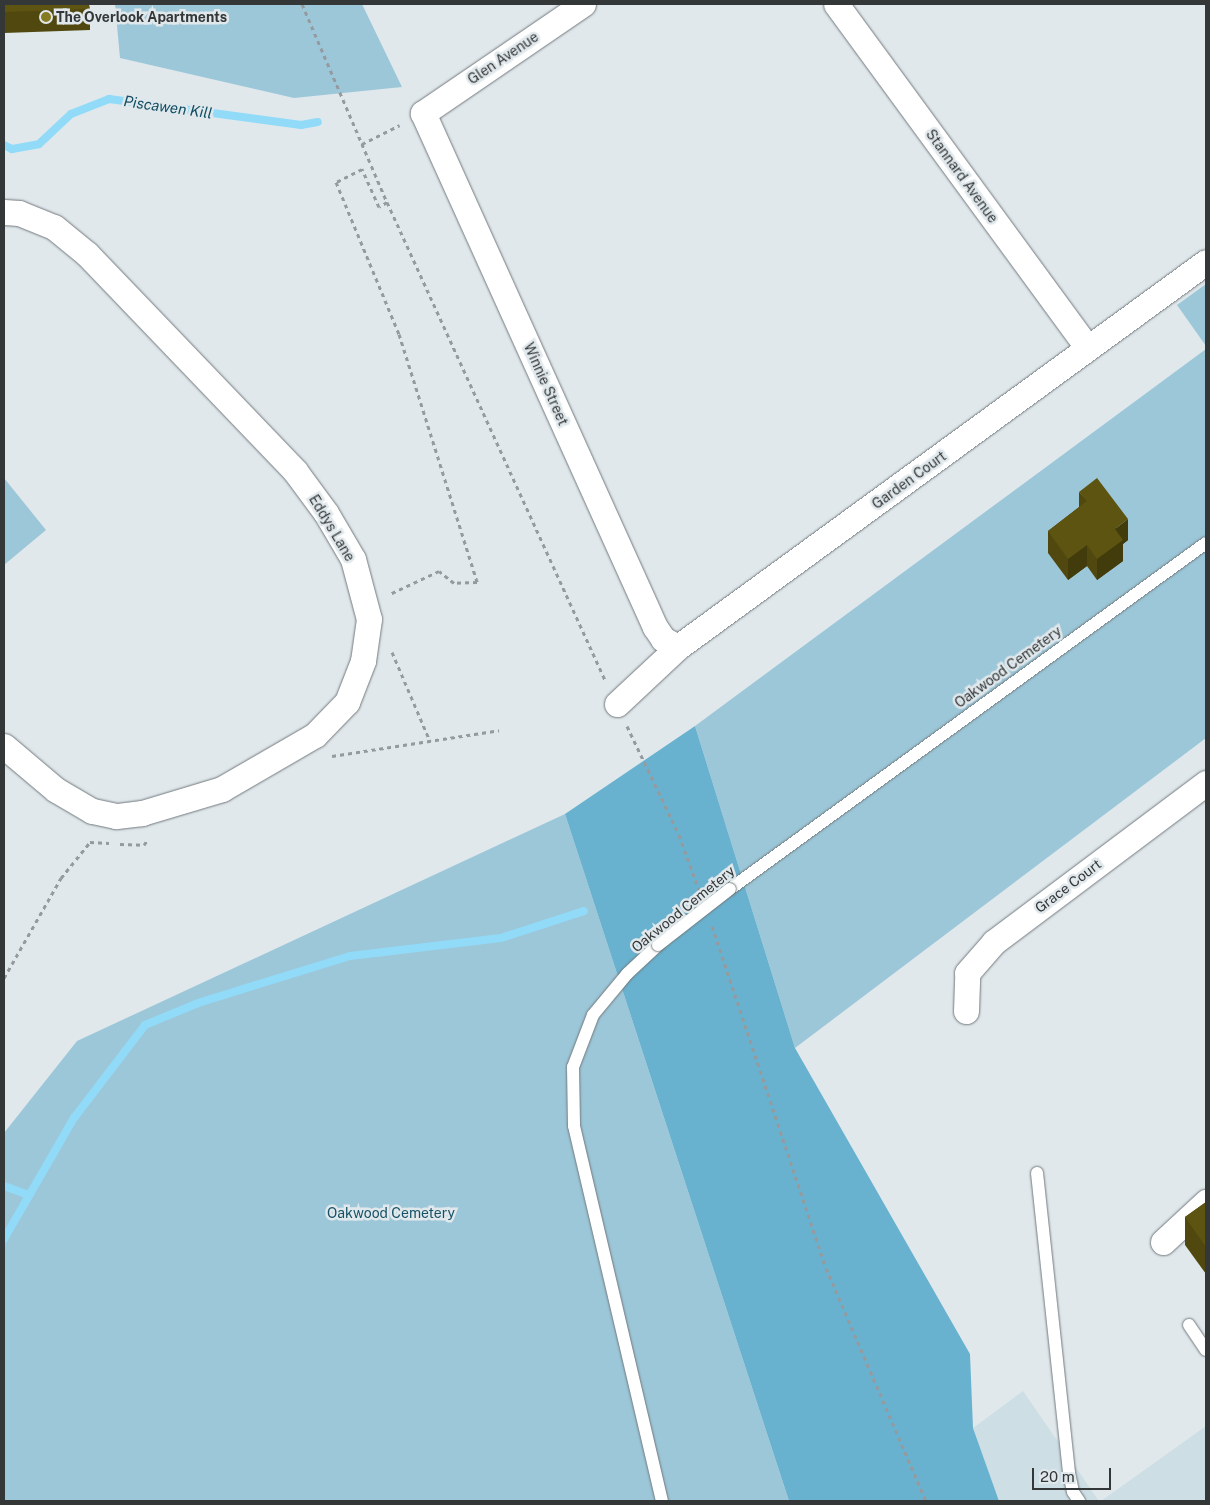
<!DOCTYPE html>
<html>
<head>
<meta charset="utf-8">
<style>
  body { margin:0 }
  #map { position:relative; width:1210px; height:1505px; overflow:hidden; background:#e0e8ec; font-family:"Public Sans",sans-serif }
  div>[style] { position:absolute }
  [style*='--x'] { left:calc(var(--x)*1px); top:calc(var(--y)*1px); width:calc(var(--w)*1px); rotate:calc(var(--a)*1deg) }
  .built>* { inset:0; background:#cddee5 }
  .green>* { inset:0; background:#9cc7d9 }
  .forest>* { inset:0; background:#69b2cf }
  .stream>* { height:8px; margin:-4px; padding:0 4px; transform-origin:4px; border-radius:4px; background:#91dbf9 }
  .path>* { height:3px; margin-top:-1.5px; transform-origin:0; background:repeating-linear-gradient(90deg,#949a9d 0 4px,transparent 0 8px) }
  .roads { filter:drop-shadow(0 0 1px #72797d) drop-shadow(0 0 1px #72797d) }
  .lane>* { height:12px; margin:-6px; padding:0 6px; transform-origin:6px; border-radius:6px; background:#fff }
  .street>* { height:25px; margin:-12.5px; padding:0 12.5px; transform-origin:12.5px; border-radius:12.5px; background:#fff }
  .bridges { filter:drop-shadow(0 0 1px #72797d) drop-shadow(0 0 1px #72797d) }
  .lane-bridge>* { height:12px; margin:-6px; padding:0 6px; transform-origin:6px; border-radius:6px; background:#fff }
  .wall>* { inset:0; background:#51480f }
  .shaded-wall>* { inset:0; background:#423b0c }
  .building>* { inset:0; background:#5e5411 }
  .dots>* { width:14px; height:14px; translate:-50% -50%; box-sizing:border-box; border:2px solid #e0e8ec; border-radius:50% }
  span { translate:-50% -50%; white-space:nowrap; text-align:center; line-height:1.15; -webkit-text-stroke:5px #e0e8ec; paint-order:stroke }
  .poi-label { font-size:14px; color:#343738; font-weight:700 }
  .left { translate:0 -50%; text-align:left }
  .street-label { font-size:14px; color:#343738 }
  .park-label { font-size:14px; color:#165267 }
  .water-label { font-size:15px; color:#124f64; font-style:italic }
  .frame { position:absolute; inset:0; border:5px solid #343738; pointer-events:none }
  .scale { position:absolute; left:1032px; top:1468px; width:79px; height:22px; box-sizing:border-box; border:2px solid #343738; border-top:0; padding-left:6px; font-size:15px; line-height:18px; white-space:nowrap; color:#343738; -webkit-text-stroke:4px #e0e8ec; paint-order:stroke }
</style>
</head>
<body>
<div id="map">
  <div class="built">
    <div style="clip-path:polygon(1023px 1391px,1099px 1501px,999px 1501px,973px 1428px)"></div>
    <div style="clip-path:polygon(1206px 1426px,1206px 1501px,1101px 1501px)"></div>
  </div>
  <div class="green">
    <div style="clip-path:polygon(115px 4px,362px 4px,402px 87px,294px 98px,120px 58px)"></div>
    <div style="clip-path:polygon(1206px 284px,1206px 346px,1177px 305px)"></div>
    <div style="clip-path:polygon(1206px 349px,1206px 738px,795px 1048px,695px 726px)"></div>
    <div style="clip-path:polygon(4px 478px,46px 530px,4px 565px)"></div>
    <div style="clip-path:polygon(565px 814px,789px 1501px,4px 1501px,4px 1133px,77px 1041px)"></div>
  </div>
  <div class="forest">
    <div style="clip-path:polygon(695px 726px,795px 1048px,970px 1354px,973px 1428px,999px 1501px,789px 1501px,565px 814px)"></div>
  </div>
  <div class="stream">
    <div style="--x:4;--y:145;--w:9;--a:27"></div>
    <div style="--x:12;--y:149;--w:27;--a:-10"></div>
    <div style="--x:39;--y:144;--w:44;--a:-43.2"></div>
    <div style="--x:71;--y:114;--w:41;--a:-21.5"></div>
    <div style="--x:109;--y:99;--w:194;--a:7.7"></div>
    <div style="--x:301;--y:125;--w:17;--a:-10"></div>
    <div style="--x:4;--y:1186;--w:27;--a:20"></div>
    <div style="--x:4;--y:1239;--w:140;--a:-60"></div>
    <div style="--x:74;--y:1118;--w:117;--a:-52.6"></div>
    <div style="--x:145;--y:1025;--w:57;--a:-22.5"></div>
    <div style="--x:198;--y:1003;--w:159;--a:-17.2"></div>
    <div style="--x:350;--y:956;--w:152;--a:-6.8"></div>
    <div style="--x:501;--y:938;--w:87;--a:-18"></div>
  </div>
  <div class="path">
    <div style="--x:302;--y:4;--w:215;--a:66.8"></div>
    <div style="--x:387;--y:202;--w:525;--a:65.48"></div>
    <div style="--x:362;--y:144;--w:42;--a:-26.6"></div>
    <div style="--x:387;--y:202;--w:9;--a:148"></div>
    <div style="--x:379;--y:207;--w:42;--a:-114.1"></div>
    <div style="--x:362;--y:169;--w:29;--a:153"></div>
    <div style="--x:336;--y:182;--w:165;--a:67.5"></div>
    <div style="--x:399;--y:334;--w:260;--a:72.5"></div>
    <div style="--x:477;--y:582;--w:23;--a:178"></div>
    <div style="--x:454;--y:583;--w:19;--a:-141"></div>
    <div style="--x:439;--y:571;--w:54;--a:154.9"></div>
    <div style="--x:392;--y:652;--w:97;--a:66.9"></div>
    <div style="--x:627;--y:726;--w:121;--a:64.5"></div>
    <div style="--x:679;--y:835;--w:59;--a:70"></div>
    <div style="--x:332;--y:756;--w:169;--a:-8.8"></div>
    <div style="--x:120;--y:844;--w:24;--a:2"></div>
    <div style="--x:144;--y:845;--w:7;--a:-56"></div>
    <div style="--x:712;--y:926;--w:360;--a:71.6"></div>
    <div style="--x:826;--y:1268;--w:254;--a:66.8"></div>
    <div style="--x:4;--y:978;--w:115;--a:-60.3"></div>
    <div style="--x:61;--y:878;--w:46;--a:-51.1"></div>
    <div style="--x:90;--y:842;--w:19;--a:3"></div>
  </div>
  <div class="roads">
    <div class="lane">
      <div style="--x:730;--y:889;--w:588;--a:-36.01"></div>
      <div style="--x:658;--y:945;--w:42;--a:136.9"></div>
      <div style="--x:627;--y:974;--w:53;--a:129.7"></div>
      <div style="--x:593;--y:1015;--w:56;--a:111"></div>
      <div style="--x:573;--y:1067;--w:59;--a:89"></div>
      <div style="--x:574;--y:1126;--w:385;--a:76.8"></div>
      <div style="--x:1037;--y:1173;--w:302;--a:83.9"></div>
      <div style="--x:1069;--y:1473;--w:19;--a:78"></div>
      <div style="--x:1073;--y:1492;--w:11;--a:56"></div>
      <div style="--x:1189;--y:1325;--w:30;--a:56"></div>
    </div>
    <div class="street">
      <div style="--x:583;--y:4;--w:194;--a:145.7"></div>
      <div style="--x:423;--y:113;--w:564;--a:65.71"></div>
      <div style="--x:655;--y:627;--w:14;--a:56"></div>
      <div style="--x:663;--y:639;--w:17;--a:28"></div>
      <div style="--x:836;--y:4;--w:426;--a:53.8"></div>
      <div style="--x:4;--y:212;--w:15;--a:4"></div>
      <div style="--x:19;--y:213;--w:38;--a:22"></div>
      <div style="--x:54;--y:227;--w:43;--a:39.3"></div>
      <div style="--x:87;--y:254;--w:301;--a:46.2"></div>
      <div style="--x:295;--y:471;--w:52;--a:53.6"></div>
      <div style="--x:326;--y:513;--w:53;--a:59.6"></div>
      <div style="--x:353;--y:559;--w:62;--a:75.1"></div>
      <div style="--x:369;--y:619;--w:42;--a:98.1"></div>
      <div style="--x:363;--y:661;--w:44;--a:111.3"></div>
      <div style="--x:347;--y:702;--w:46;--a:134.1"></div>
      <div style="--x:315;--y:735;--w:108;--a:149.9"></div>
      <div style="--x:222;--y:789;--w:84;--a:163.3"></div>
      <div style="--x:142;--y:813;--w:26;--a:173"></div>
      <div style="--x:116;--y:816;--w:25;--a:-168"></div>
      <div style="--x:92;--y:811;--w:42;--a:-149.7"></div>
      <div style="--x:56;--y:790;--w:68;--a:-139.8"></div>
      <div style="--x:617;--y:704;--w:83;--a:-43.1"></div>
      <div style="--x:678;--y:647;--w:653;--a:-36.1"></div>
      <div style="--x:966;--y:1011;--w:38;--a:-88"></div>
      <div style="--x:967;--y:973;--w:41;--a:-48.9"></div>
      <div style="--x:994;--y:942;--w:265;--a:-36.9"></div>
      <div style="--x:1163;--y:1242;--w:59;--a:-42.9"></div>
    </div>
  </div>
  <div class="bridges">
    <div class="lane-bridge">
      <div style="--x:658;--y:945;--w:91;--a:-37.9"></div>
    </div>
  </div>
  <div class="wall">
    <div style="clip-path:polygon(4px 4px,90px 9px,90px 30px,4px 33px)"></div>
    <div style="clip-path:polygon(1079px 492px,1128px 540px,1123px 544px,1123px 561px,1097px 580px,1087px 566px,1068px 580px,1048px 553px,1048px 531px,1079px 507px)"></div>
    <div style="clip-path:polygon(1206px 1202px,1206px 1274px,1185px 1245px,1185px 1217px)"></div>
  </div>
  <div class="shaded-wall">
    <div style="clip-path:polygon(1128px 519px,1128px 540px,1123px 544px,1123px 561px,1097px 580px,1097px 559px,1115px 529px)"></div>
    <div style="clip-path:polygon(1087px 545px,1087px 566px,1068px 580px,1068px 559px)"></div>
  </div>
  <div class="building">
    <div style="clip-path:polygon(4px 4px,89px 4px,90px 9px,4px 12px)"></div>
    <div style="clip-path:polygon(1097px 478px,1128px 519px,1115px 529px,1123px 540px,1097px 559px,1087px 545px,1068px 559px,1048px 531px,1087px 501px,1079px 492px)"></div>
    <div style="clip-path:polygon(1206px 1202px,1206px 1247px,1185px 1217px)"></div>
  </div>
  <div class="dots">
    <div style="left:46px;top:17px;background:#877b20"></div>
  </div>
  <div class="poi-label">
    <span class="left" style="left:56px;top:17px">The Overlook Apartments</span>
  </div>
  <div class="street-label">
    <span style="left:503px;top:58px;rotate:-34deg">Glen Avenue</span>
    <span style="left:962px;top:176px;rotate:54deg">Stannard Avenue</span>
    <span style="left:546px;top:384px;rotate:66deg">Winnie Street</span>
    <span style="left:909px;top:480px;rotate:-36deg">Garden Court</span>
    <span style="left:332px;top:528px;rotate:59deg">Eddys Lane</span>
    <span style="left:1008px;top:667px;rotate:-36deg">Oakwood Cemetery</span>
    <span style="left:1068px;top:886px;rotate:-37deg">Grace Court</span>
    <span style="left:683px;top:909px;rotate:-39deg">Oakwood Cemetery</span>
  </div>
  <div class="park-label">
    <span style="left:391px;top:1213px">Oakwood Cemetery</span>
  </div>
  <div class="water-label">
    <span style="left:168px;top:107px;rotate:8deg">Piscawen Kill</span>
  </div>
  <div class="frame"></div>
  <div class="scale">20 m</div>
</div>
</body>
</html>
